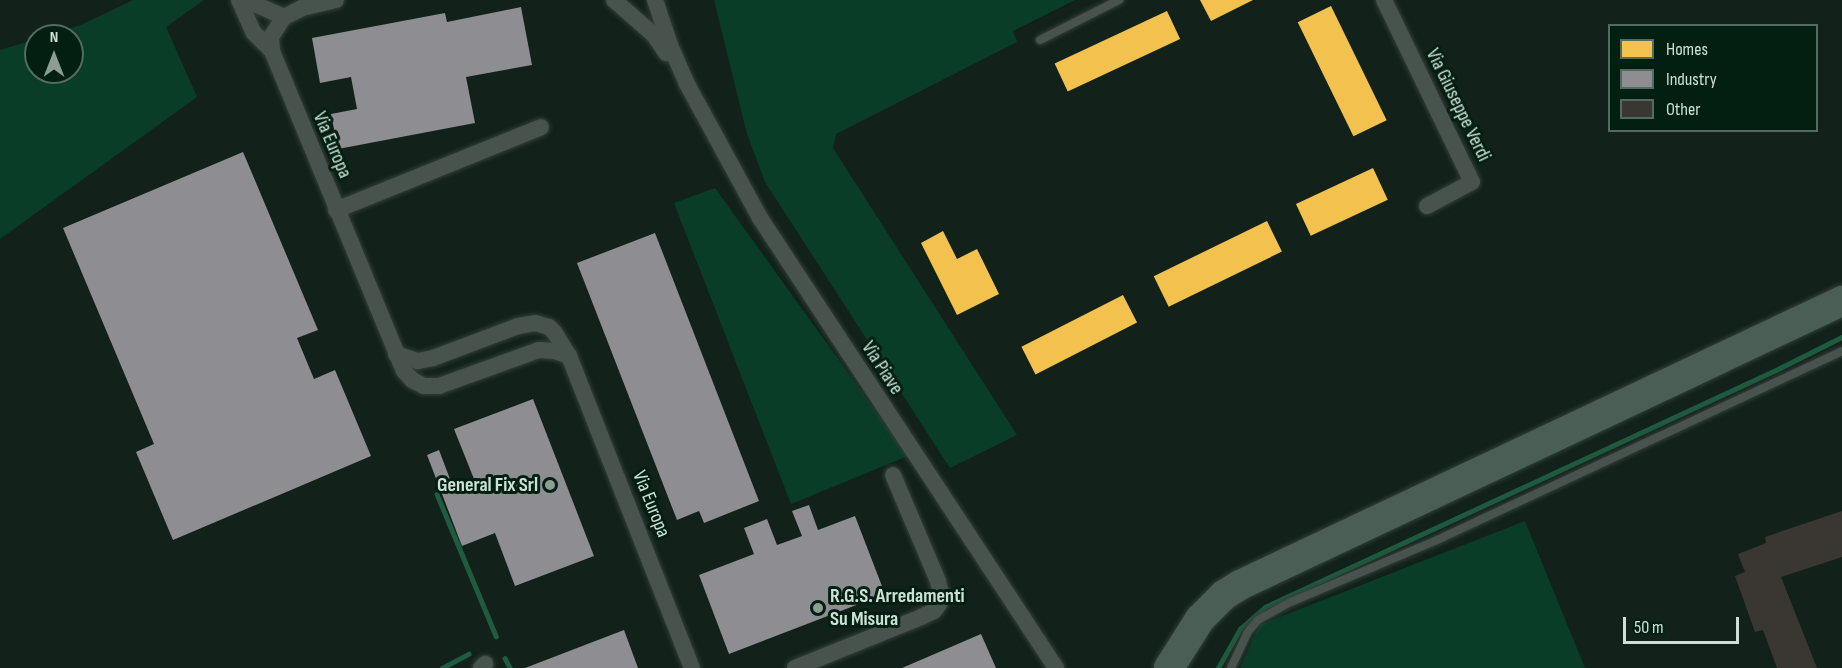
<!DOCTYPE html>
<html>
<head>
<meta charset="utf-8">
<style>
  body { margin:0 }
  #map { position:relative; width:1842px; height:668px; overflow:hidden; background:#12221a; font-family:"Sofia Sans Condensed",sans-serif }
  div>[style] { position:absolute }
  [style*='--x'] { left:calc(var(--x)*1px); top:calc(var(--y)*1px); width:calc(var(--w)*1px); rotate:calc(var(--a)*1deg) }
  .green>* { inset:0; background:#093d27 }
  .homes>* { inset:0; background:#f2c14e; transform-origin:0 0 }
  .industry>* { inset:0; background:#8d8d92 }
  .stream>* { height:4.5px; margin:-2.25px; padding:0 2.25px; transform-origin:2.25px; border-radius:2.25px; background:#1f5b40 }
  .building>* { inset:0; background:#3a3733 }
  .roads { filter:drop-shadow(0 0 2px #323e38) drop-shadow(0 0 2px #323e38) }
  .lane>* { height:8px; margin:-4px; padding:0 4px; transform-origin:4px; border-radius:4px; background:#48534d }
  .street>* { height:16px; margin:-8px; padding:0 8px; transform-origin:8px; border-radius:8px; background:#48534d }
  .highway>* { height:30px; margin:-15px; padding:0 15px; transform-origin:15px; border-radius:15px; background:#4b5e56 }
  .dots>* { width:16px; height:16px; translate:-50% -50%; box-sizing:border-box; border:3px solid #021f12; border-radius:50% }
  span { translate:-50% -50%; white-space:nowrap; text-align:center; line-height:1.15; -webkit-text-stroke:6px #021f12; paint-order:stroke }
  .street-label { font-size:20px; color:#cee0d6 }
  .poi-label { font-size:20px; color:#cee0d6; font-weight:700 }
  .right { translate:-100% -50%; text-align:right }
  .left { translate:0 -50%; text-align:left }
  .legend { position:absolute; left:1608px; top:24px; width:210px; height:108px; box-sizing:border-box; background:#021f12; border:2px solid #546c60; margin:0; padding:8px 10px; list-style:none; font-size:18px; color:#cee0d6 }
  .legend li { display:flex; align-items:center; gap:12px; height:30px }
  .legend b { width:30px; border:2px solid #546c60 }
  .north { position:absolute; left:24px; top:24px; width:60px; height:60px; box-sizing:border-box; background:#021f12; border:2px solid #546c60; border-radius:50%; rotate:0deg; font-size:16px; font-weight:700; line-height:24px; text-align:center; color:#cee0d6 }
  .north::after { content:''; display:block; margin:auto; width:21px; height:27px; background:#8c9e94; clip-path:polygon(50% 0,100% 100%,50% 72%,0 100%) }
  .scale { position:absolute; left:1623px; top:617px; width:116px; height:27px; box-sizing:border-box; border:3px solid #cee0d6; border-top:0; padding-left:8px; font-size:18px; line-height:21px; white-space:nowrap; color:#cee0d6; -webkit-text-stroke:4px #021f12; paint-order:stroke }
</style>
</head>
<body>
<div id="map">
  <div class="green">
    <div style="clip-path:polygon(133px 0,204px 0,166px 27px,197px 97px,0 239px,0 50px,36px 39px,36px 72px,72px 72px,72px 36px,46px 36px,81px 25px)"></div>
    <div style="clip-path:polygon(714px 0,1075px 0,1013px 31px,1017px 42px,836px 134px,833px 148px,1017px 435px,950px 468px,765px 182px,747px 134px)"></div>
    <div style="clip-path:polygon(715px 188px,908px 456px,791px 504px,674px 203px)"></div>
    <div style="clip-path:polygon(1525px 521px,1585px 668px,1240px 668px,1259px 625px)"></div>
  </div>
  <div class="homes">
    <div style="clip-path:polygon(1200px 0,1253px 0,1211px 21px)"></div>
    <div style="left:1331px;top:6px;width:127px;height:37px;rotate:64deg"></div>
    <div style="left:1167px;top:11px;width:31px;height:124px;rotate:65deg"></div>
    <div style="left:1373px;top:168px;width:35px;height:85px;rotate:65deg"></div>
    <div style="left:1267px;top:221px;width:34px;height:126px;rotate:64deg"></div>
    <div style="clip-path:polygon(943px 231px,957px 259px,977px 249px,999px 294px,957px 315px,921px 243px)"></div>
    <div style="left:1123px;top:295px;width:31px;height:114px;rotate:63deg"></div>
  </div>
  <div class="industry">
    <div style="clip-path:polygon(521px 7px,532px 65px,466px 77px,475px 123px,338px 149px,331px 114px,357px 109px,351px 77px,320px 83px,312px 38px,445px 13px,447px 22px)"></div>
    <div style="clip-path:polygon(243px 152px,318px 330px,297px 338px,314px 379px,335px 370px,371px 456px,173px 540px,136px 452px,154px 444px,63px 228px)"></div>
    <div style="clip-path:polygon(655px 233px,759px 501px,704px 523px,699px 511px,677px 520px,577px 263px)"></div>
    <div style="clip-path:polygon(533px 399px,594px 556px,515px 586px,495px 533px,462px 546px,427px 455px,439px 450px,453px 487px,474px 479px,454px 429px)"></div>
    <div style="clip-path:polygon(809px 505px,818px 530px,855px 516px,885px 594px,729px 654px,699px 575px,754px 554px,744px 528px,767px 519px,777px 545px,802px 536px,792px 511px)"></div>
    <div style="clip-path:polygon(624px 630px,638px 668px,525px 668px)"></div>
    <div style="clip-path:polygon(981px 634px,996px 668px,902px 668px)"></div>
  </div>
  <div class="stream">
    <div style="--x:437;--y:494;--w:154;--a:67.4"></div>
    <div style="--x:505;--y:658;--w:11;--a:63"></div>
    <div style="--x:442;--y:668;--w:30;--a:-28"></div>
    <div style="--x:1218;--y:668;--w:45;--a:-60.6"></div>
    <div style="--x:1240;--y:629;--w:33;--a:-41"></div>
    <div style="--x:1265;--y:607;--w:568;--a:-24.89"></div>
    <div style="--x:1780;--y:368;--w:69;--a:-26.6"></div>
  </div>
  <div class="building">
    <div style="clip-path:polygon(1842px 511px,1842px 557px,1781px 577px,1817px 668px,1777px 668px,1763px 630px,1755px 632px,1735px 576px,1745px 572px,1738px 554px,1766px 543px,1765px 537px)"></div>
  </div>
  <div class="roads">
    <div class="lane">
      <div style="--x:1040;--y:40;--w:89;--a:-26.9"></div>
      <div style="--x:1231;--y:668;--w:38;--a:-65"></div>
      <div style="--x:1247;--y:633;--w:17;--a:-50"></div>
      <div style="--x:1258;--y:620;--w:38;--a:-29"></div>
      <div style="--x:1291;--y:602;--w:159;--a:-23"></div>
      <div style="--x:1437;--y:540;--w:447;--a:-25"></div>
    </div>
    <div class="street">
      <div style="--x:239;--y:0;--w:36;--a:66"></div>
      <div style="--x:254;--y:33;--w:25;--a:45"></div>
      <div style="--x:246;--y:0;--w:42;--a:24.1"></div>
      <div style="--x:336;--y:0;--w:35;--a:167"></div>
      <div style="--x:302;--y:8;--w:20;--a:153"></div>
      <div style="--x:284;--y:17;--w:24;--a:123"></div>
      <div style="--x:271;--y:37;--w:14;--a:86"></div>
      <div style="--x:272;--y:51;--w:346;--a:67.6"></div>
      <div style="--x:404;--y:371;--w:12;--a:48"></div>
      <div style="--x:412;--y:380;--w:13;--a:27"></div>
      <div style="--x:424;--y:386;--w:15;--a:0"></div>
      <div style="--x:439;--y:386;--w:106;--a:-19.8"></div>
      <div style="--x:539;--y:350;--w:15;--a:4"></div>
      <div style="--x:554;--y:351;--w:16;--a:18"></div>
      <div style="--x:614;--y:0;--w:53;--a:41.2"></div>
      <div style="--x:654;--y:35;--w:22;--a:56"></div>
      <div style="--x:655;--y:0;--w:47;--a:71.6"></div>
      <div style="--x:670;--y:45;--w:43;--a:66.4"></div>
      <div style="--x:687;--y:84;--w:153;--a:61.4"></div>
      <div style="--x:760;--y:218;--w:539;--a:56.66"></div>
      <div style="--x:1384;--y:0;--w:202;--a:64.2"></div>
      <div style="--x:1472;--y:182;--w:51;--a:151.9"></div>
      <div style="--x:336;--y:210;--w:221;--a:-22"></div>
      <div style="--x:396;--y:354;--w:23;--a:18"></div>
      <div style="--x:418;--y:361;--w:15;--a:-11"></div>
      <div style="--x:433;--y:358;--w:91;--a:-20.6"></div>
      <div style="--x:518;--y:326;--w:17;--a:-10"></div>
      <div style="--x:535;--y:323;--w:15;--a:16"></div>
      <div style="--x:549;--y:327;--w:8;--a:45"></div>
      <div style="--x:555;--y:333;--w:27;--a:59"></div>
      <div style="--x:569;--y:356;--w:335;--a:68.5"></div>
      <div style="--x:481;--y:668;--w:6;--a:-45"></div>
      <div style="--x:795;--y:668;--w:136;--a:-22"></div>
      <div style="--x:921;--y:617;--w:14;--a:-25"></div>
      <div style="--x:934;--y:611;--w:9;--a:-54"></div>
      <div style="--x:939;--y:604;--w:11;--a:-80"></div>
      <div style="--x:941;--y:593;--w:12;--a:-104"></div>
      <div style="--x:938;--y:581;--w:115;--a:-113"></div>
    </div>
    <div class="highway">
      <div style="--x:1169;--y:668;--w:58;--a:-57.7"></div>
      <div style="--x:1200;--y:619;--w:34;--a:-45"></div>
      <div style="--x:1224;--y:595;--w:19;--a:-32"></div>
      <div style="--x:1240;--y:585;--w:666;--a:-25.26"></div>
    </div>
  </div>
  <div class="dots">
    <div style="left:550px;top:485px;background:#8c9e94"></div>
    <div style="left:818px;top:608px;background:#8c9e94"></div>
  </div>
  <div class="street-label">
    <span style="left:1458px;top:105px;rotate:64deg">Via Giuseppe Verdi</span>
    <span style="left:332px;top:145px;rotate:67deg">Via Europa</span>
    <span style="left:882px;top:368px;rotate:57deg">Via Piave</span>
    <span style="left:651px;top:504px;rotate:68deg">Via Europa</span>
  </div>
  <div class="poi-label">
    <span class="right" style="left:538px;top:485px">General Fix Srl</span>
    <span class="left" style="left:830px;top:608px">R.G.S. Arredamenti<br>Su Misura</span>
  </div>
  <ul class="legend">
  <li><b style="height:16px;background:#f2c14e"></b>Homes</li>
  <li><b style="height:16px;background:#8d8d92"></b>Industry</li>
  <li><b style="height:16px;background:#3a3733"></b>Other</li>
  </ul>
  <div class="north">N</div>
  <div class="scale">50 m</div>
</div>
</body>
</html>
